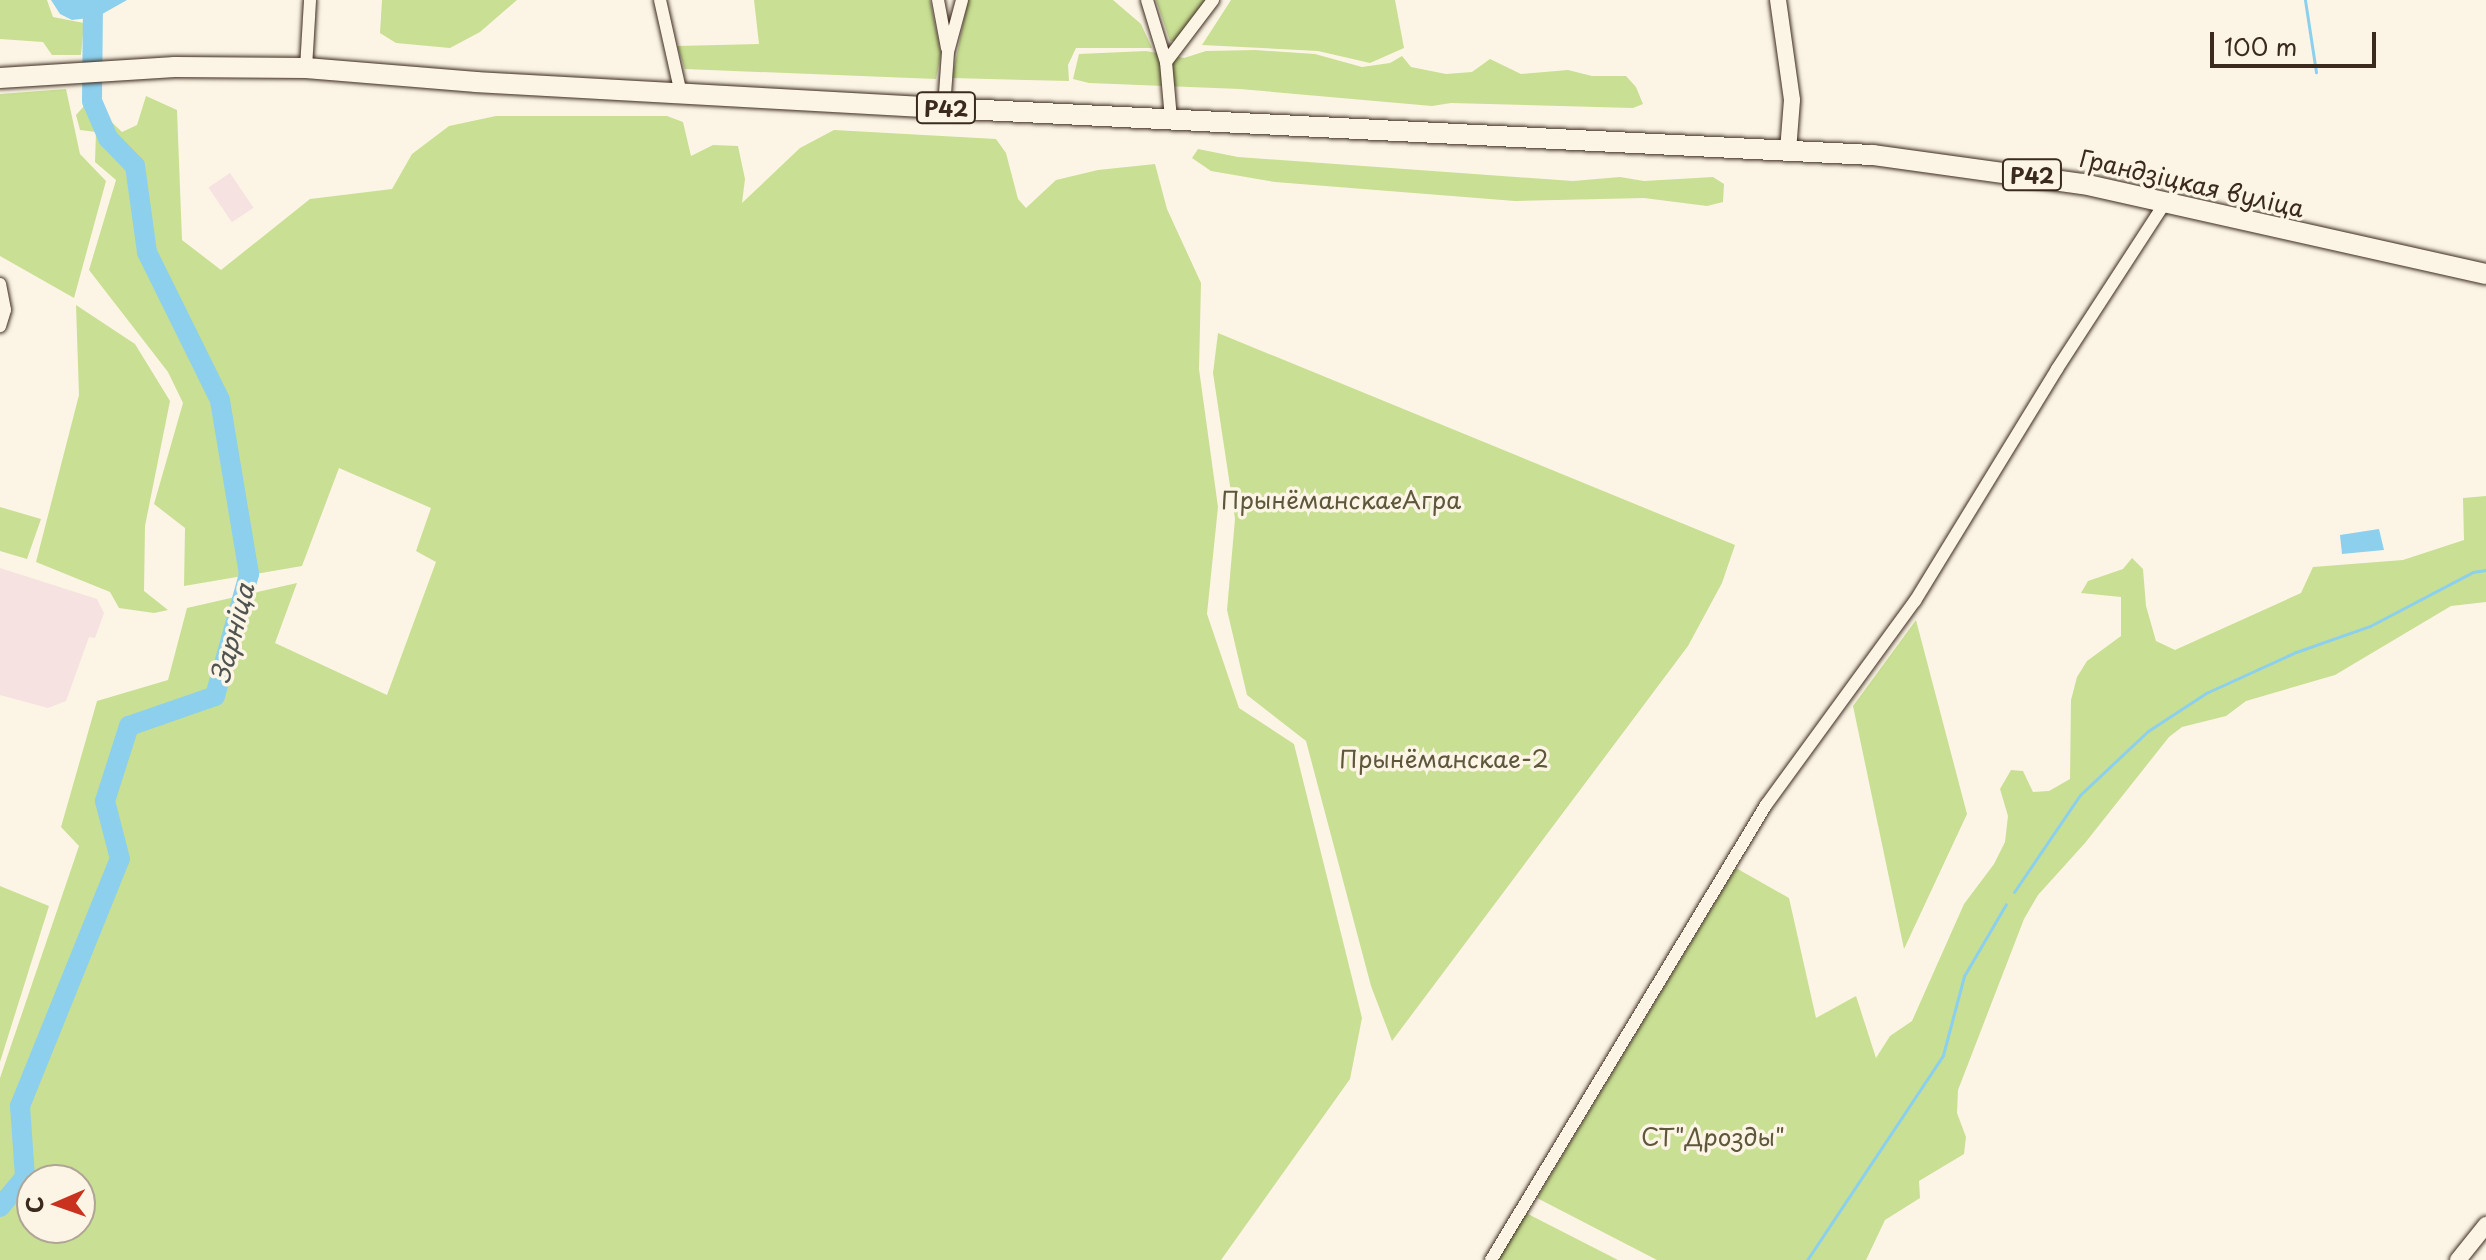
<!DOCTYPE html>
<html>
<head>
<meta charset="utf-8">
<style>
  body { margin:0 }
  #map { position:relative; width:2486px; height:1260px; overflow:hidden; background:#fcf5e5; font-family:"Playpen Sans",sans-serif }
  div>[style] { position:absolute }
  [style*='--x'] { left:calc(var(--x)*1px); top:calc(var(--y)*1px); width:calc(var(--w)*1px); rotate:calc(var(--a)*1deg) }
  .built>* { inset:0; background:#f5e2e1; transform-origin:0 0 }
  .green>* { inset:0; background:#c9df94 }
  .water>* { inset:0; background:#8cd0ed }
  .stream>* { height:3px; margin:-1.5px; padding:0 1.5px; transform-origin:1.5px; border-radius:1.5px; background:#8cd0ed }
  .river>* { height:20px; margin:-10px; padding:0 10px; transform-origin:10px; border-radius:10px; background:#8cd0ed }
  .roads { filter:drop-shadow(0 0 2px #3b2a1e) drop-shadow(0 0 2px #3b2a1e) }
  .minor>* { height:12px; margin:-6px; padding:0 6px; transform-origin:6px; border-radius:6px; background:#fcf5e5 }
  .tertiary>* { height:16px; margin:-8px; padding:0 8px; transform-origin:8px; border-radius:8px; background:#fcf5e5 }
  .primary>* { height:20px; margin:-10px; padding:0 10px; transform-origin:10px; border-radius:10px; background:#fcf5e5 }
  span { translate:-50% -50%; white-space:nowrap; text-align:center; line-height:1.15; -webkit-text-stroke:7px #fcf5e5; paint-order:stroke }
  .shield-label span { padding:2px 6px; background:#fcf5e5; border:2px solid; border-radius:6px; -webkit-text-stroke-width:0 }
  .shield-label { font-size:22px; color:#3b2a1e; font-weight:700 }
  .street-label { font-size:24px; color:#3b2a1e }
  .park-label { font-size:24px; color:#5e573c }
  .water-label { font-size:26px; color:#4f5452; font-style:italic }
  .north { position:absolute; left:16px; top:1164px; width:80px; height:80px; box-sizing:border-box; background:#fcf5e5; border:2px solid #afa495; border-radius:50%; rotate:268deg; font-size:22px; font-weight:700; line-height:32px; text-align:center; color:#3b2a1e }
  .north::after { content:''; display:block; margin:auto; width:28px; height:36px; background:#c8321e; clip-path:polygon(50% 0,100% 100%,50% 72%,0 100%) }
  .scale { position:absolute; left:2210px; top:32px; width:166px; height:36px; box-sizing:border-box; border:4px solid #3b2a1e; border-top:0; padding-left:10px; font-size:24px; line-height:28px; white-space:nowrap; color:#3b2a1e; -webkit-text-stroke:6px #fcf5e5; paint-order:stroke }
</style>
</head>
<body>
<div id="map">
  <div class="built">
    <div style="left:230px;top:173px;width:42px;height:26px;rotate:56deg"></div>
    <div style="clip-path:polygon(0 568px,97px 599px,104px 613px,95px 638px,89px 637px,66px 701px,48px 708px,0 695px)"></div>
  </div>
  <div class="green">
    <div style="clip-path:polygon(0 0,47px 0,53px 17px,84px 23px,81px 55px,52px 55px,43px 42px,0 39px)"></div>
    <div style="clip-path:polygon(382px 0,517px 0,480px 32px,450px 48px,396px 43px,380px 33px)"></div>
    <div style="clip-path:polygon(754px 0,930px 0,941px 54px,936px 79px,685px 69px,677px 46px,759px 44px)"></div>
    <div style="clip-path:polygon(968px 0,1113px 0,1141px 24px,1152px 48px,1076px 48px,1068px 65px,1069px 81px,952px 78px)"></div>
    <div style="clip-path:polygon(1156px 0,1207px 0,1177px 41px,1170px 41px)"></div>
    <div style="clip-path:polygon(1231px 0,1395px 0,1404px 48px,1370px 63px,1318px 51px,1202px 45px)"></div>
    <div style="clip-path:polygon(1255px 50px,1315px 54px,1362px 67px,1390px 63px,1402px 56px,1411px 67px,1446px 74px,1472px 72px,1490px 59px,1521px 74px,1568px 70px,1592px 76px,1626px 76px,1636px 87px,1643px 104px,1633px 108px,1451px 103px,1432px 106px,1240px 89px,1089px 83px,1073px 79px,1079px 54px,1146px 51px,1184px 58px,1206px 51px)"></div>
    <div style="clip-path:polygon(66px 89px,80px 154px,106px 181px,74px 298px,0 256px,0 94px)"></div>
    <div style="clip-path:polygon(evenodd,146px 96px,177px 110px,182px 240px,221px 270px,310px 199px,392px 189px,412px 154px,449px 126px,496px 116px,667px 116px,683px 122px,691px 156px,713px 145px,738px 146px,745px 179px,742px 203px,800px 148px,834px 130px,996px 139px,1006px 153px,1018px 199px,1026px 208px,1056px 180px,1098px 170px,1155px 164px,1167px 209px,1201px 283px,1199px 369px,1218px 507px,1207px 614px,1239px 708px,1294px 744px,1362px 1018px,1350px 1079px,1221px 1260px,0 1260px,0 1078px,79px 846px,61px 827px,97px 701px,168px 680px,187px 608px,297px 583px,275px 643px,387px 695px,436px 562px,416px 551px,431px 508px,339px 468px,302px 566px,184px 586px,185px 528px,154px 504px,183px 403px,168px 372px,89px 270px,116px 180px,95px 162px,96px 132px,80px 130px,76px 115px,85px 105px,99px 110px,122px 132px,137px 125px,146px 96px,80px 1180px,80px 1228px,32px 1228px,32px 1180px,80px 1180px)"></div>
    <div style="clip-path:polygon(1198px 149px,1238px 157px,1573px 181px,1620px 177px,1644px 181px,1713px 177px,1724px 184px,1723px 202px,1707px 206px,1644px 198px,1515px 201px,1275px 182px,1211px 171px,1192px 158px)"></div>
    <div style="clip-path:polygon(76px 305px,135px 344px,170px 401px,145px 526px,144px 591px,168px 610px,154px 613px,119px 608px,110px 592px,36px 562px,79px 395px)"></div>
    <div style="clip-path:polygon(1218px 333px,1735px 545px,1722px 583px,1688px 646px,1392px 1041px,1371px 986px,1306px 741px,1247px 695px,1227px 610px,1235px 519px,1213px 373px)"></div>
    <div style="clip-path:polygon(2486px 496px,2486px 602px,2451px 606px,2335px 675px,2246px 701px,2226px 716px,2182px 727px,2169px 737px,2085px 843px,2038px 895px,2024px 919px,1958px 1090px,1957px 1113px,1966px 1137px,1964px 1154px,1919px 1181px,1920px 1198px,1885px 1220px,1866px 1260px,1657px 1260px,1537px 1198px,1736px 868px,1789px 898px,1816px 1018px,1856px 996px,1876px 1058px,1890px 1036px,1912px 1021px,1964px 904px,1994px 864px,2005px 842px,2008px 816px,2000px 789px,2011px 770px,2023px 771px,2033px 792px,2049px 791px,2070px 779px,2071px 700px,2077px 677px,2087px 661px,2121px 636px,2121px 597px,2081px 593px,2088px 581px,2123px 569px,2132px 558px,2143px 569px,2146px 606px,2156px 641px,2175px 650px,2301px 593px,2313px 567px,2403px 560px,2464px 540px,2463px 498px)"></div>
    <div style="clip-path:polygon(0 507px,41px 519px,27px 559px,0 551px)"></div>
    <div style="clip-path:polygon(1916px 620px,1967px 814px,1904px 949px,1853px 706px)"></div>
    <div style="clip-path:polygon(0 886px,49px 906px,0 1062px)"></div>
    <div style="clip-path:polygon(1526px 1213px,1618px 1260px,1497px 1260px)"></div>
  </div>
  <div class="water">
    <div style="clip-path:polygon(51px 0,127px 0,97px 17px,72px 20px,60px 14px)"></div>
    <div style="clip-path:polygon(2379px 529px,2384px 550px,2342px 554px,2340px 535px)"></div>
  </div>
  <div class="stream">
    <div style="--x:2305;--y:0;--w:73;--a:81.3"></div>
    <div style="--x:2014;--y:892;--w:117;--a:-55.8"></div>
    <div style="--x:2080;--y:795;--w:93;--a:-43.3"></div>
    <div style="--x:2148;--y:731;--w:69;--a:-33.2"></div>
    <div style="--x:2206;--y:693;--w:99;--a:-24.5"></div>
    <div style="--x:2296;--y:652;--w:78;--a:-19.4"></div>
    <div style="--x:2370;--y:626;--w:116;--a:-27.7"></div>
    <div style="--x:2473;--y:572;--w:13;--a:-9"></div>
    <div style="--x:1807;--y:1260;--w:246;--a:-56.4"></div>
    <div style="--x:1943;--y:1055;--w:82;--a:-75.1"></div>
    <div style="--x:1964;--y:976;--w:83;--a:-59.7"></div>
  </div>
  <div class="river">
    <div style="--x:0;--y:1207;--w:39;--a:-50"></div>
    <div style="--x:25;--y:1177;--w:71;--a:-94"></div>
    <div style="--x:20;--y:1106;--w:266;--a:-68"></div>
    <div style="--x:120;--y:859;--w:60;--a:-104.5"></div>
    <div style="--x:105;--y:801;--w:79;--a:-72.3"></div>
    <div style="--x:129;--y:726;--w:91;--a:-19.2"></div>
    <div style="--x:215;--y:696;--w:127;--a:-74.4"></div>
    <div style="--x:249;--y:574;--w:176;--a:-99.5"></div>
    <div style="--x:220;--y:400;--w:165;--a:-116.3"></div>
    <div style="--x:147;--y:252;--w:87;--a:-97.9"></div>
    <div style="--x:135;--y:166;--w:39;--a:-134"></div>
    <div style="--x:108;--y:138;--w:40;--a:-113.4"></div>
    <div style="--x:92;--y:101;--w:101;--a:-89.4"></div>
  </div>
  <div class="roads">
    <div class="minor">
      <div style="--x:660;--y:0;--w:96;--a:77.4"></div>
      <div style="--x:938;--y:0;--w:49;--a:79.4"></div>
      <div style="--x:1147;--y:0;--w:65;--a:73"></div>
      <div style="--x:1166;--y:62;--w:57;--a:85"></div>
      <div style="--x:1166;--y:62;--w:78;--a:-52.8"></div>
      <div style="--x:306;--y:68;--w:68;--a:-86.6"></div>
      <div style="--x:944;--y:108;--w:56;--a:-85.9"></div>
      <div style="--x:948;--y:52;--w:54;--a:-74.9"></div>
      <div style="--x:0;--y:284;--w:26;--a:79"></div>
      <div style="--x:5;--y:310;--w:17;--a:107"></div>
      <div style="--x:1491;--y:1260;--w:532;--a:-58.85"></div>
      <div style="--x:1766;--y:805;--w:253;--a:-53.9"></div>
      <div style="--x:1915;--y:601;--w:272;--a:-58.5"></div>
      <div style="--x:2057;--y:369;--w:198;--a:-57"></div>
    </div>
    <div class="tertiary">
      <div style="--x:1778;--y:0;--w:101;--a:82"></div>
      <div style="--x:1792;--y:100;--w:51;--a:94.5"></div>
      <div style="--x:2458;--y:1260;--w:45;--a:-51.3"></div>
    </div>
    <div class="primary">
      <div style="--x:0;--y:78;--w:175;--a:-3.6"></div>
      <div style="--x:175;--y:67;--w:131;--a:0.4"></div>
      <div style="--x:306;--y:68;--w:171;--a:4.7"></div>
      <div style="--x:476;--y:82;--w:469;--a:3.2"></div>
      <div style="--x:944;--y:108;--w:930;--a:2.9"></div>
      <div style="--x:1873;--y:155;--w:212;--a:7.9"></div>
      <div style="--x:2083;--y:184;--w:413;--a:12.6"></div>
    </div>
  </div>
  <div class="shield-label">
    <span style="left:946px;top:108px">Р42</span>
    <span style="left:2032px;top:175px">Р42</span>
  </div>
  <div class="street-label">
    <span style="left:2192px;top:183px;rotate:13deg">Грандзіцкая вуліца</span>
  </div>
  <div class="park-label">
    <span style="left:1341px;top:500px">ПрынёманскаеАгра</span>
    <span style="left:1444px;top:759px">Прынёманскае-2</span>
    <span style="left:1713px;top:1137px">СТ"Дрозды"</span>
  </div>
  <div class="water-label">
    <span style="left:232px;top:633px;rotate:-75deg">Зарніца</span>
  </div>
  <div class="north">С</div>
  <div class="scale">100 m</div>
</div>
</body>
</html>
